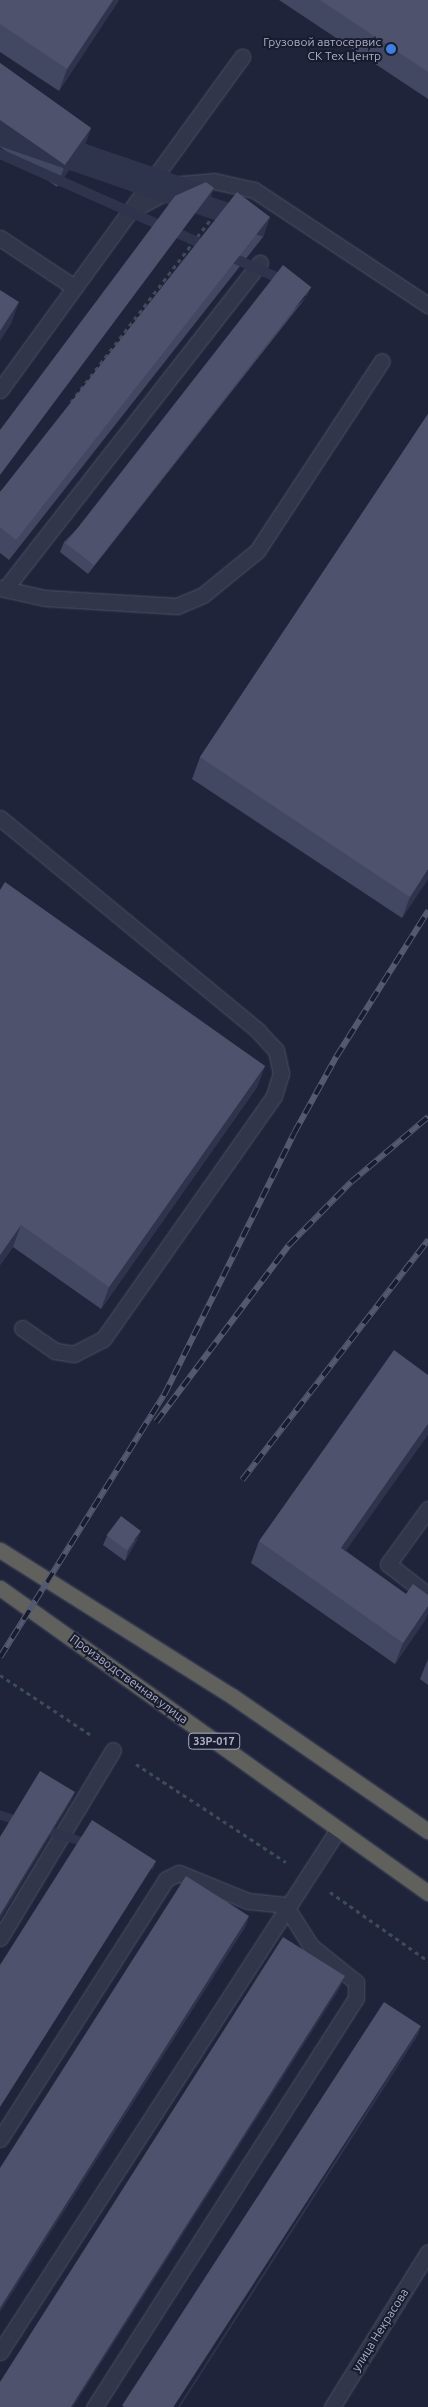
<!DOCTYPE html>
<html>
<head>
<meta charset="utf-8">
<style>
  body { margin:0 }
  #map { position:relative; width:428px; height:2407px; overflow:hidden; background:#1f243a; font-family:Ubuntu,sans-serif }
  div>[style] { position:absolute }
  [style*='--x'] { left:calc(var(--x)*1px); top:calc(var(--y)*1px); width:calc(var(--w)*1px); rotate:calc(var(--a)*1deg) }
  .path>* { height:3px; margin-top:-1.5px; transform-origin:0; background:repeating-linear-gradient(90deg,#3b4d55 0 4px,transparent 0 8px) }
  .roads { filter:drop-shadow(0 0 1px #4d5165) drop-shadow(0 0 1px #4d5165) }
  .service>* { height:15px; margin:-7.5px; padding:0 7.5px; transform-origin:7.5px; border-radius:7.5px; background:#32364a }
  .trunk>* { height:15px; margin:-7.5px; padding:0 7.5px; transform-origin:7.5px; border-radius:7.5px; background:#60605c }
  .rail>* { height:5.5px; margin-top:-2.75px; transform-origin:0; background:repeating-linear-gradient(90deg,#181c2e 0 11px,#545972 0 22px); box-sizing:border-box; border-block:1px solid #545972 }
  .wall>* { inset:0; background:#424762 }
  .shaded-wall>* { inset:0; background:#2f344d; transform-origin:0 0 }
  .building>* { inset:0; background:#4e526d; transform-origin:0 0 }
  .dots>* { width:14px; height:14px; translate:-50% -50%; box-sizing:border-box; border:2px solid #181c2e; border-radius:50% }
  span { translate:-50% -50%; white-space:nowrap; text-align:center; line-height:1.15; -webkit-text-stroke:4px #181c2e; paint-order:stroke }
  .shield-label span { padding:1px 4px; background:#181c2e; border:1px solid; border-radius:4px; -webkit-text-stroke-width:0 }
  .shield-label { font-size:11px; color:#adb0c7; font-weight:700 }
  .poi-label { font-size:12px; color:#adb0c7 }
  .right { translate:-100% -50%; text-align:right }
  .street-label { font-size:12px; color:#adb0c7 }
</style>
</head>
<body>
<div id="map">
  <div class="path">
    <div style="--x:71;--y:402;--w:242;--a:-52.6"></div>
    <div style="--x:0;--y:1675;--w:109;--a:33.4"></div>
    <div style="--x:136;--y:1764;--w:179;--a:33.2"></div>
    <div style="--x:330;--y:1892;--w:120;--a:35.1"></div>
  </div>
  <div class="roads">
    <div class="service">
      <div style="--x:134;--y:209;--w:53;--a:-28"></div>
      <div style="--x:181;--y:184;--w:33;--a:-5"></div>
      <div style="--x:214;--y:181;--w:41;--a:12.7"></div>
      <div style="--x:254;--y:190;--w:209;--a:33.5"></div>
      <div style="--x:0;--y:238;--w:89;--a:33.5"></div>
      <div style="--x:0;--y:390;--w:412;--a:-54"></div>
      <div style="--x:0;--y:588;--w:46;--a:12.5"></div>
      <div style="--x:45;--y:598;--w:132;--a:3.5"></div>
      <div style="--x:177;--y:606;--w:28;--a:-23"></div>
      <div style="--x:203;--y:595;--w:70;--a:-39.2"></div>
      <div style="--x:257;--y:551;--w:227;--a:-56.7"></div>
      <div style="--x:5;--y:589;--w:414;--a:-52"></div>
      <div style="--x:0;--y:818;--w:335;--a:39.5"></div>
      <div style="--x:258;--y:1031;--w:26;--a:47"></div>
      <div style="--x:276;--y:1050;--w:24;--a:78"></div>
      <div style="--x:281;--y:1073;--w:24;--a:107"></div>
      <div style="--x:274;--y:1096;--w:297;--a:125.1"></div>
      <div style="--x:103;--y:1339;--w:33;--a:153"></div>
      <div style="--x:74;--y:1354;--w:19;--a:-171"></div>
      <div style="--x:55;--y:1351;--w:40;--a:-145.1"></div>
      <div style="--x:428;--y:1509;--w:68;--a:126"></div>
      <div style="--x:388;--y:1564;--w:51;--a:37.8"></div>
      <div style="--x:0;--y:1938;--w:219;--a:-59"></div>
      <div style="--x:0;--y:2139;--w:308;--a:-57.4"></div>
      <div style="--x:166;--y:1879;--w:14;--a:-25"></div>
      <div style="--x:179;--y:1873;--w:74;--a:22.1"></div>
      <div style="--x:248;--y:1901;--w:37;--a:6"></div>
      <div style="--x:285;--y:1905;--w:49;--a:57.6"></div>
      <div style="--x:311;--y:1946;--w:58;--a:38.7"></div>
      <div style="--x:356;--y:1982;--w:16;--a:90"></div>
      <div style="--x:356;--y:1998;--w:486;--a:122.6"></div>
      <div style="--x:0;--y:2352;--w:620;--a:-57.1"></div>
      <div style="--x:332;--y:2407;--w:182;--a:-58.2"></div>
    </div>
    <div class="trunk">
      <div style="--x:0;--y:1550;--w:274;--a:32.2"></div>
      <div style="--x:232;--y:1696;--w:238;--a:34.6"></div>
      <div style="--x:0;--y:1588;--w:526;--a:35.47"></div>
    </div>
  </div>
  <div class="rail">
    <div style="--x:156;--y:1422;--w:221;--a:-53.1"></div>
    <div style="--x:289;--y:1245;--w:88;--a:-45.5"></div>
    <div style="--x:351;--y:1182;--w:101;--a:-40.2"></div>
    <div style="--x:242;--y:1480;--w:304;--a:-52.2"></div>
    <div style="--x:0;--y:1657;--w:309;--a:-58"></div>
    <div style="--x:164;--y:1395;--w:292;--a:-63.6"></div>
    <div style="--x:294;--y:1133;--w:87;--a:-61.1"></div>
    <div style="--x:336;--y:1057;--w:173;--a:-57.8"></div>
  </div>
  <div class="wall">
    <div style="clip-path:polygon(0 0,119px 0,59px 91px,0 52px)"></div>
    <div style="clip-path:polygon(279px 0,428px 0,428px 99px)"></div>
    <div style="clip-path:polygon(0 63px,91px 128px,83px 150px,57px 187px,0 147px)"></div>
    <div style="clip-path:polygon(270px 217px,263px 237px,9px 560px,0 553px,0 492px)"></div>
    <div style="clip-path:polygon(307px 296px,88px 574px,60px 552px,64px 542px)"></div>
    <div style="clip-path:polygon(428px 414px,428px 879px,402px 918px,192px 779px,200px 757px)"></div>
    <div style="clip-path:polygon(0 890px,265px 1066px,257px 1087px,101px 1309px,13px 1247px,0 1265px)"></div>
    <div style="clip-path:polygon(107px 1536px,137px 1540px,125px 1561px,103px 1545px)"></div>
    <div style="clip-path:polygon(259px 1541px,346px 1551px,406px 1594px,428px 1595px,428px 1613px,425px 1620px,395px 1664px,251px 1563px)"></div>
    <div style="clip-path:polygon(428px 1659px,428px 1685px,420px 1679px)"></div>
  </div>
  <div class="shaded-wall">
    <div style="clip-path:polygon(113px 0,119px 0,59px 91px,67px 69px)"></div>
    <div style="clip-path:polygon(91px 128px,83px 150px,57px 187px,65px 165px)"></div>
    <div style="left:214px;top:188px;width:21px;height:358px;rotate:109deg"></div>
    <div style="left:270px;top:217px;width:21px;height:411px;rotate:109deg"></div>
    <div style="left:311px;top:287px;width:10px;height:354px;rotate:114deg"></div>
    <div style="clip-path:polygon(19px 302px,11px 324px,0 341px,0 331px)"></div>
    <div style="clip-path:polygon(428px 869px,428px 879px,402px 918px,410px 897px)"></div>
    <div style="clip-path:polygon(265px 1066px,257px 1087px,101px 1309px,109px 1287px)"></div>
    <div style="clip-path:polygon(21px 1225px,13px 1247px,0 1265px,0 1255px)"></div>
    <div style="clip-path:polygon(428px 1424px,428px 1435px,333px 1569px,341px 1548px)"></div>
    <div style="clip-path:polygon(141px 1531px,137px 1540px,125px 1561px,128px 1551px)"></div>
    <div style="clip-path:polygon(428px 1606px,428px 1613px,425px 1620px,395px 1664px,403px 1643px)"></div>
    <div style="clip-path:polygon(75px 1792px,71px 1801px,0 1919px,0 1915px)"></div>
    <div style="left:156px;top:1861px;width:9px;height:291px;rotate:108deg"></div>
    <div style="clip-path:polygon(249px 1916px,246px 1926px,0 2312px,0 2308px)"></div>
    <div style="clip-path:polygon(345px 1976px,341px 1986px,73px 2407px,71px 2407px)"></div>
    <div style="clip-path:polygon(421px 2026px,418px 2035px,180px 2407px,178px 2407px)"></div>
  </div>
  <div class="building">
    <div style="clip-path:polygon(0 0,113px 0,67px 69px,0 24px)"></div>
    <div style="clip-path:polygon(320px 0,428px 0,428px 72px)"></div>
    <div style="clip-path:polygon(0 63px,91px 128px,65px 165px,0 120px)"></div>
    <div style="clip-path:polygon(206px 182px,214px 188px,0 475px,0 430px,175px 196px)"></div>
    <div style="clip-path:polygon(237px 192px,270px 217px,16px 540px,0 527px,0 492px)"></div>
    <div style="left:283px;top:265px;width:36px;height:353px;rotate:38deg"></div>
    <div style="clip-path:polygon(0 290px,19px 302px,0 331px)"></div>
    <div style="clip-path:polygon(428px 414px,428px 869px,410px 897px,200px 757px)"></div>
    <div style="clip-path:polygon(5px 882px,265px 1066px,109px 1287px,21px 1225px,0 1255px,0 890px)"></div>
    <div style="clip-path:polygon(394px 1350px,428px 1375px,428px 1424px,341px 1548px,406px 1594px,413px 1584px,428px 1595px,428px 1606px,403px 1643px,259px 1541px)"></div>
    <div style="left:121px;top:1516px;width:25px;height:24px;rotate:37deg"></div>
    <div style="clip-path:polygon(40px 1771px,75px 1792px,0 1915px,0 1837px)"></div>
    <div style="clip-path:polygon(92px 1820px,156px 1861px,0 2107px,0 1965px)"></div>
    <div style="clip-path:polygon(186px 1876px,249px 1916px,0 2308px,0 2168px)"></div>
    <div style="clip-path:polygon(283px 1937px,345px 1976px,71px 2407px,0 2407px,0 2382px)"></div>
    <div style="left:384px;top:2002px;width:44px;height:481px;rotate:33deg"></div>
  </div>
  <div class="dots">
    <div style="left:391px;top:49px;background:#3f7fe0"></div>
  </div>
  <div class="shield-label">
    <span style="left:214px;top:1741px">33Р-017</span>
  </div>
  <div class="poi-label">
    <span class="right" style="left:381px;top:49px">Грузовой автосервис<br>СК Тех Центр</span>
  </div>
  <div class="street-label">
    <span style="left:129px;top:1679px;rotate:36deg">Производственная улица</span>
    <span style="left:380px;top:2330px;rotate:-58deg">улица Некрасова</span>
  </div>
</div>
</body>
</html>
